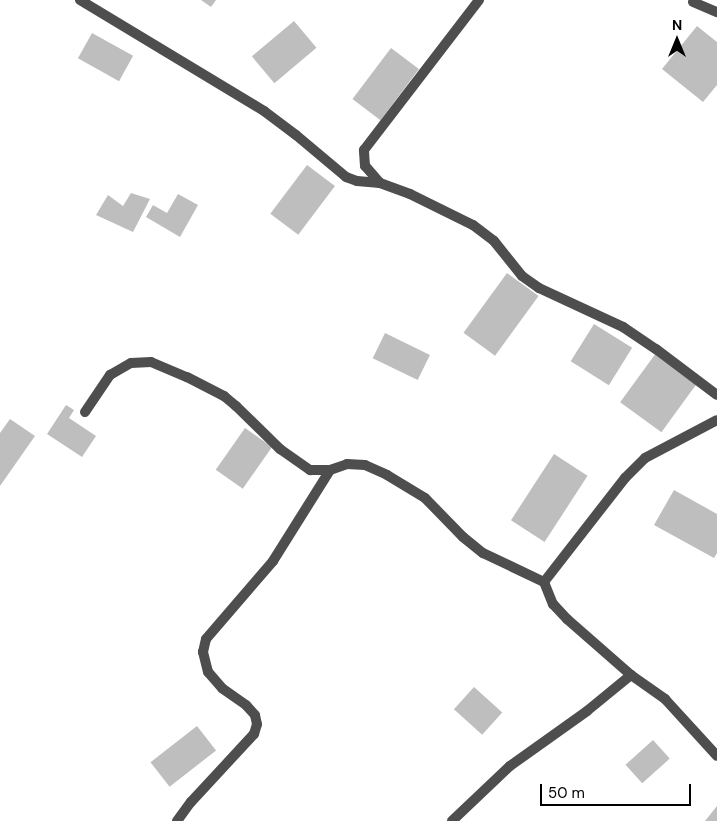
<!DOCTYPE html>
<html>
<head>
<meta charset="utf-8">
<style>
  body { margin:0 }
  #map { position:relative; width:717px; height:821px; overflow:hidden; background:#fff; font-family:"DM Sans",sans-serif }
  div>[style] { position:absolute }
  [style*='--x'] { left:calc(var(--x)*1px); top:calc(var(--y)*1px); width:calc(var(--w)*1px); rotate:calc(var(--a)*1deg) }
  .building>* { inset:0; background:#bebebe; transform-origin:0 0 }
  .street>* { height:10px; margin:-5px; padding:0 5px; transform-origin:5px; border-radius:5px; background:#4e4e4e }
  span { translate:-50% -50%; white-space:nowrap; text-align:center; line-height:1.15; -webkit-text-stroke:4px #fff; paint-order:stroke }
  .north { position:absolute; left:652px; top:15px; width:50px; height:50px; -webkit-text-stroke:4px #fff; paint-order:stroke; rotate:0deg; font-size:14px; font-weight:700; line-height:20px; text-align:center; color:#000 }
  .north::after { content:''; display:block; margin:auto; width:18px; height:22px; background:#000; clip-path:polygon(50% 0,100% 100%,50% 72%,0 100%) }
  .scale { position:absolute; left:540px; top:784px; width:151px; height:22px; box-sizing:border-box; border:2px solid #000; border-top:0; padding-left:6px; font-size:15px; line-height:18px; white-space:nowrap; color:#000; -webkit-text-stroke:4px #fff; paint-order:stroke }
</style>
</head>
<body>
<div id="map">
  <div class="building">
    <div style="clip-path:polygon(201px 0,216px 0,211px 7px)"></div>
    <div style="left:294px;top:21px;width:35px;height:55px;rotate:50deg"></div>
    <div style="clip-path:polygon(697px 26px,717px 42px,717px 85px,703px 102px,662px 69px)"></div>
    <div style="left:92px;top:33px;width:47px;height:29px;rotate:29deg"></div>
    <div style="left:391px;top:48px;width:35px;height:64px;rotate:37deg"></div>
    <div style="left:307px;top:165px;width:35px;height:61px;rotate:37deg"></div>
    <div style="clip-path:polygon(131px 193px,150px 199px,133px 232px,96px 215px,108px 195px,123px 206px)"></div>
    <div style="clip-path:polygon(178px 194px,198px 205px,180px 237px,146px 217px,153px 205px,167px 213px)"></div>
    <div style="left:507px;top:273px;width:39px;height:74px;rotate:36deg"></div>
    <div style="left:594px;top:324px;width:45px;height:44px;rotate:32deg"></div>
    <div style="left:385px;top:333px;width:50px;height:28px;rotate:26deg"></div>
    <div style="left:656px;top:353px;width:51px;height:61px;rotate:36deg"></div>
    <div style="clip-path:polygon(66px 405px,74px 410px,69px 418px,96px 436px,82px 457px,47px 434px)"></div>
    <div style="clip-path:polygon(10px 419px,35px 436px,0 486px,0 433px)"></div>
    <div style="left:245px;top:428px;width:33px;height:51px;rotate:35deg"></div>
    <div style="left:554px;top:454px;width:40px;height:79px;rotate:33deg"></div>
    <div style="clip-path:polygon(674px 490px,717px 514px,717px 553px,714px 558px,654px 525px)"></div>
    <div style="left:474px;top:687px;width:38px;height:30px;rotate:42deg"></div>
    <div style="left:197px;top:726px;width:31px;height:59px;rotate:52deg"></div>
    <div style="left:653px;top:740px;width:25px;height:37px;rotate:48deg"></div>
    <div style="clip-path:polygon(717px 806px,717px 821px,705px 821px)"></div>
  </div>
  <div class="street">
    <div style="--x:80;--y:0;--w:215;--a:31.1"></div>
    <div style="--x:264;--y:111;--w:40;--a:37"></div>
    <div style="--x:296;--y:135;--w:65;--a:40"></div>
    <div style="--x:346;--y:177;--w:12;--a:20"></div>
    <div style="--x:357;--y:181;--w:23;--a:5"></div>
    <div style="--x:380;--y:183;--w:32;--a:20"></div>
    <div style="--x:410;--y:194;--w:70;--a:26.2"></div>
    <div style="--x:473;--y:225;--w:26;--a:37"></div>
    <div style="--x:494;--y:241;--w:45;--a:51.3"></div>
    <div style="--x:522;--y:276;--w:21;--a:35"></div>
    <div style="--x:539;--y:288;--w:93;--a:24.9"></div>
    <div style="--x:623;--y:327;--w:40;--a:34"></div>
    <div style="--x:656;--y:349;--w:76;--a:37"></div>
    <div style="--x:693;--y:2;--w:26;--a:23"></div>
    <div style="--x:380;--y:183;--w:23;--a:-131"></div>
    <div style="--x:365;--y:166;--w:16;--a:-94"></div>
    <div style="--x:364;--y:150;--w:189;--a:-52.5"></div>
    <div style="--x:85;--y:412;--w:45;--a:-56"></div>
    <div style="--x:110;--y:375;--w:24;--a:-30"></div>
    <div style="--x:131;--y:363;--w:20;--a:-3"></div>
    <div style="--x:151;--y:362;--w:39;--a:23"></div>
    <div style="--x:187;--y:377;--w:42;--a:27.2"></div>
    <div style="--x:224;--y:396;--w:16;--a:40"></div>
    <div style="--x:236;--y:406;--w:62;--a:44.3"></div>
    <div style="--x:280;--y:449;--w:37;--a:35"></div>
    <div style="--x:310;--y:470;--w:20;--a:0"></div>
    <div style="--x:330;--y:470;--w:18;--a:-19"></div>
    <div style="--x:347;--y:464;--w:18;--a:3"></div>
    <div style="--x:365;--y:465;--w:24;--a:24"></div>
    <div style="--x:387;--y:475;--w:44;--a:31.2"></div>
    <div style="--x:425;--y:498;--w:54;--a:45.7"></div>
    <div style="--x:463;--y:537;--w:26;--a:39"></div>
    <div style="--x:483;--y:553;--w:68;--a:25.4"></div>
    <div style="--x:544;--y:582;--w:24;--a:68"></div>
    <div style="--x:553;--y:604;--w:21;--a:47"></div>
    <div style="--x:567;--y:619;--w:85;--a:41.2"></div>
    <div style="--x:631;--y:675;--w:42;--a:35.2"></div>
    <div style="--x:665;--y:699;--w:77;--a:47.6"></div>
    <div style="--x:544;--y:582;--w:132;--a:-52.1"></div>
    <div style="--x:625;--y:478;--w:28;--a:-45"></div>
    <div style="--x:645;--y:458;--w:81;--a:-27.8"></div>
    <div style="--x:177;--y:821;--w:24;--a:-54"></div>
    <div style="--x:191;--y:802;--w:93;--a:-47.2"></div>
    <div style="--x:254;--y:734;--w:10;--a:-73"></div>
    <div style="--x:257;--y:724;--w:9;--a:-103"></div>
    <div style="--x:255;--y:715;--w:13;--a:-132"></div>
    <div style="--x:246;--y:705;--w:29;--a:-145"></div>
    <div style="--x:222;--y:688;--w:21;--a:-131"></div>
    <div style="--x:208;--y:672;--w:21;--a:-104"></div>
    <div style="--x:203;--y:652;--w:13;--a:-77"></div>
    <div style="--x:206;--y:639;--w:103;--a:-49.3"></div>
    <div style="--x:273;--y:561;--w:107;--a:-57.9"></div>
    <div style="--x:452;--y:821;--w:80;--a:-43.5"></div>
    <div style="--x:510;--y:766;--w:95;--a:-35.5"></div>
    <div style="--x:587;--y:711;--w:57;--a:-39.3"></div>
  </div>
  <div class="north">N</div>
  <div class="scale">50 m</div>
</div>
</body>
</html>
